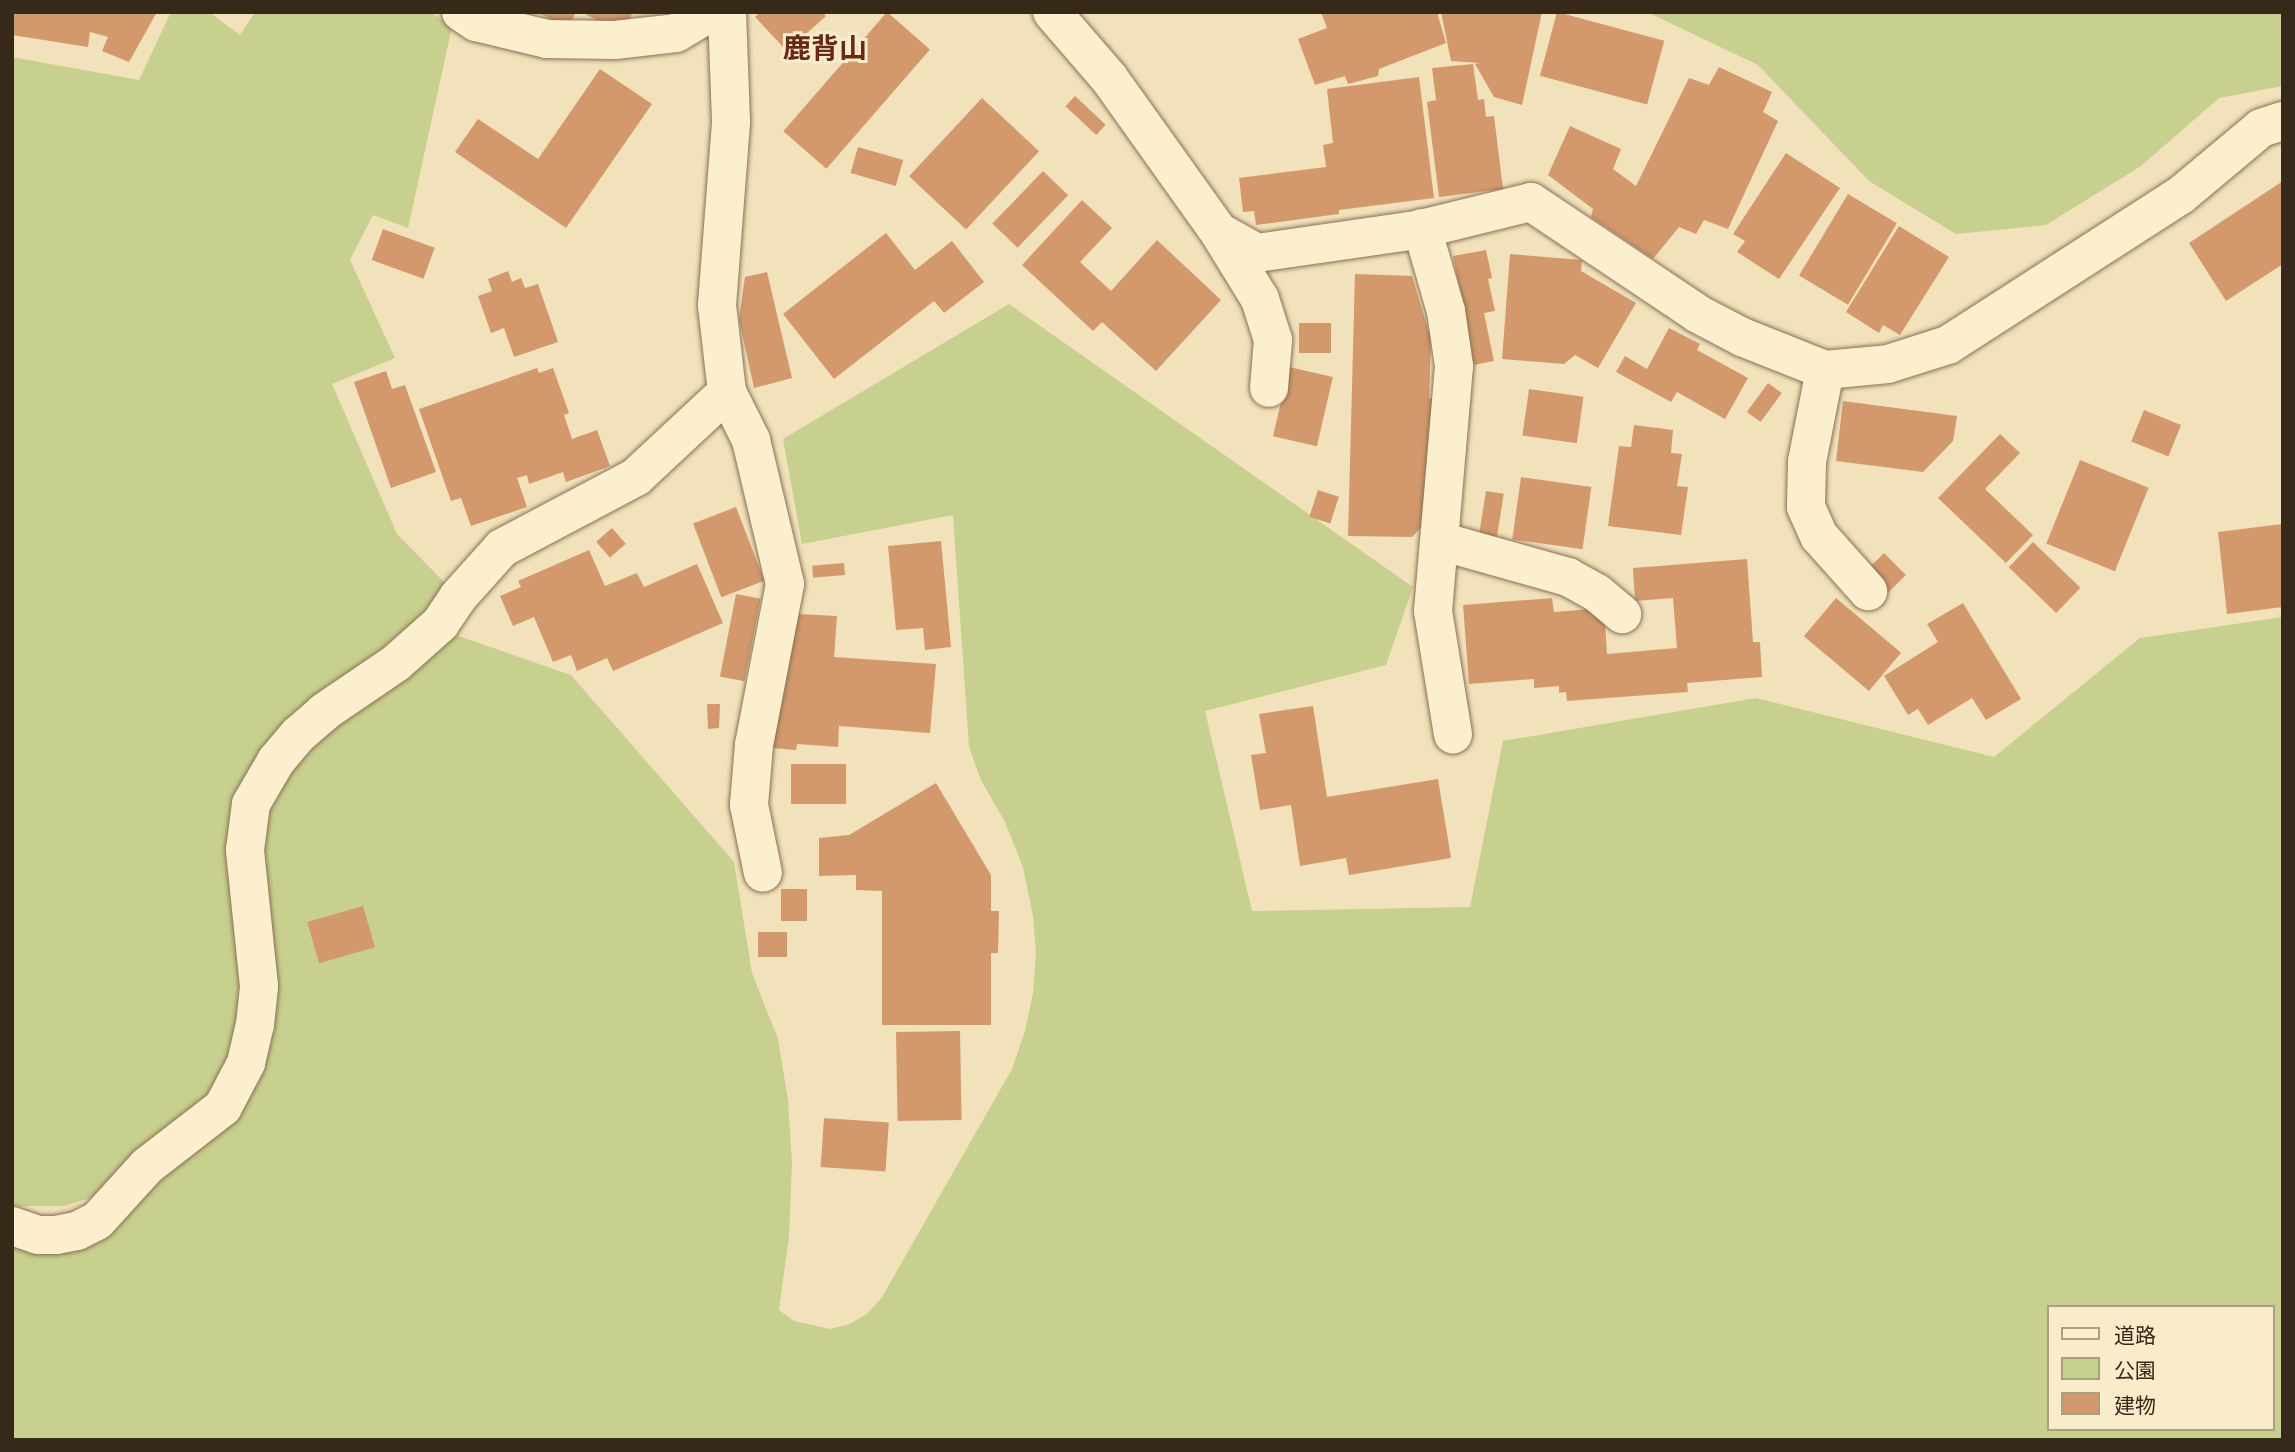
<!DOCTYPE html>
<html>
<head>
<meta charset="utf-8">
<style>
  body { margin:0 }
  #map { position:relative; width:2295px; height:1452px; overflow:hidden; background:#f1e2bb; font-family:"Zilla Slab","Noto Sans JP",serif }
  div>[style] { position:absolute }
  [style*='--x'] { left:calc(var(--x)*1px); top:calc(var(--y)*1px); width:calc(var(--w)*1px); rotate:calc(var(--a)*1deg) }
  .green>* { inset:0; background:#c7d08e }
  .building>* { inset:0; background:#d3996d; transform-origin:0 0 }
  .roads { filter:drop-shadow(0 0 2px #8a7153) drop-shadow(0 0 2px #8a7153) }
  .minor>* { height:38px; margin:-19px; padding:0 19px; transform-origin:19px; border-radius:19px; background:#fcefce }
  span { translate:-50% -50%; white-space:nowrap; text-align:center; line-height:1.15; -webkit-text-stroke:6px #f8eccb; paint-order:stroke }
  .quarter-label { font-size:28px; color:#682816; font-weight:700 }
  .frame { position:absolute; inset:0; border:14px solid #37291a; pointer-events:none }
  .legend { position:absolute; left:2047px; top:1305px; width:228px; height:126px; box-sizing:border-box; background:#f8eccb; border:2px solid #ab9e84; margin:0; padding:9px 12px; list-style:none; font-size:21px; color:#37291a }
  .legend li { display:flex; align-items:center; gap:14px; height:35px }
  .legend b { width:35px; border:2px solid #ab9e84 }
</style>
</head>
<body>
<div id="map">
  <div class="green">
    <div style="clip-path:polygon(171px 12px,209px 12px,240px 35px,255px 12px,431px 12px,452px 27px,408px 228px,373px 215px,350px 260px,395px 358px,332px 384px,397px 534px,447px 585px,429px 612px,264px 749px,248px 975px,235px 1051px,212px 1095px,102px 1194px,64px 1206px,12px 1206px,12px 57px,139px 80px)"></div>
    <div style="clip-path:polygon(1647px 12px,2283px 12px,2283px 86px,2219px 98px,2141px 166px,2046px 225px,1956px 234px,1869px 181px,1758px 65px)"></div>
    <div style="clip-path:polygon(evenodd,1009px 304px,1413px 587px,1386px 665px,1205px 711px,1252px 911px,1470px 907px,1503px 741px,1756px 698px,1994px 757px,2140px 638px,2283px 617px,2283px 1440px,12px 1440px,12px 1230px,66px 1244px,233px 1116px,262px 813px,308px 743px,450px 633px,571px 675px,734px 862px,752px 973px,778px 1039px,788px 1100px,792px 1162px,789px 1236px,779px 1310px,794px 1321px,830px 1329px,850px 1324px,868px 1313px,882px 1297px,1012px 1069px,1025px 1031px,1033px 993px,1036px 954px,1033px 916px,1023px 867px,1005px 822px,981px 780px,969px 747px,953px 515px,802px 544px,783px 439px,1009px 304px,2048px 1307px,2272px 1307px,2272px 1429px,2048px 1429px,2048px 1307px)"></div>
  </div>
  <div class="building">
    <div style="clip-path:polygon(12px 12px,157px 12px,129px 62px,102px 51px,108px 37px,90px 32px,88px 47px,12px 35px)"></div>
    <div style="clip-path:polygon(537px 12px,576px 12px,568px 28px)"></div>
    <div style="clip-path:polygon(581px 12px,633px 12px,622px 33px)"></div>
    <div style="clip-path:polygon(760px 12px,822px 12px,826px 16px,787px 51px,755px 17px)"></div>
    <div style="left:887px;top:12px;width:57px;height:158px;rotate:41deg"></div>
    <div style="clip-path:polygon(1321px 12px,1437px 12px,1446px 43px,1379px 69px,1378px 76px,1348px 84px,1345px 76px,1315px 85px,1298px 39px,1327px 28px)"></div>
    <div style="clip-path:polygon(1441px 12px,1542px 12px,1522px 105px,1494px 97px,1475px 64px,1479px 63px,1451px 61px)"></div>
    <div style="left:1557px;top:12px;width:111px;height:66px;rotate:15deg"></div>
    <div style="clip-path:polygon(1473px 64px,1478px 100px,1484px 99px,1486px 117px,1494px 116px,1503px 189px,1439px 197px,1427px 102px,1436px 100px,1432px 68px)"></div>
    <div style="clip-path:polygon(1719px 67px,1772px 92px,1763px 112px,1778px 121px,1728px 229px,1704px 220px,1696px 234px,1679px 227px,1653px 259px,1591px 217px,1593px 209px,1548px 175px,1570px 126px,1621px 149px,1613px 169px,1636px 186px,1689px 78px,1709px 85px)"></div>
    <div style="clip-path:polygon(600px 69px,652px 104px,566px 228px,455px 152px,478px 119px,538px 159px)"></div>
    <div style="clip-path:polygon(1419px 77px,1434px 198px,1339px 210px,1339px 214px,1256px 225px,1254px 211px,1243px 212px,1239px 178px,1326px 167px,1323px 145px,1333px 143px,1327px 89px)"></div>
    <div style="left:1075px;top:96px;width:42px;height:14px;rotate:43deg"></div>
    <div style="left:982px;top:98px;width:78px;height:107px;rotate:43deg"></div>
    <div style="left:858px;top:147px;width:47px;height:27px;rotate:16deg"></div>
    <div style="clip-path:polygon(1786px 153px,1840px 188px,1779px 279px,1737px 252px,1745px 241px,1733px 234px)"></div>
    <div style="left:1043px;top:171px;width:35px;height:73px;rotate:44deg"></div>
    <div style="clip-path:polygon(2283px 181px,2283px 264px,2226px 301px,2189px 243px)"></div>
    <div style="left:1848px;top:194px;width:57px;height:95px;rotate:31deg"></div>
    <div style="clip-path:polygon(1082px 200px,1112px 228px,1080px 262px,1111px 291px,1157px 240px,1221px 300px,1156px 371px,1102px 322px,1093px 331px,1022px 265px)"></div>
    <div style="clip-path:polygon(1899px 226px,1949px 257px,1900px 335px,1883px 325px,1879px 333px,1846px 312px)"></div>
    <div style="left:383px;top:229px;width:55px;height:33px;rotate:20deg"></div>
    <div style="clip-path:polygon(886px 233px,915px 270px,952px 241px,984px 282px,944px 313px,934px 301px,834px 379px,783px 314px)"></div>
    <div style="clip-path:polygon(1486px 250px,1492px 278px,1488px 279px,1495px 311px,1484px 313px,1494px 361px,1474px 365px,1453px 256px)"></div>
    <div style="clip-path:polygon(1510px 254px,1582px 260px,1581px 271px,1636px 303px,1598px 368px,1575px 355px,1564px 364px,1502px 359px)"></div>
    <div style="clip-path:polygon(508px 271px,512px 282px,521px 278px,525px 288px,538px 284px,558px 342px,514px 357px,504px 328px,491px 333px,478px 296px,492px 291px,488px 279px)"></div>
    <div style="clip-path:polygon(767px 272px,792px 378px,754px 388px,739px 319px,745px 277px)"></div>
    <div style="clip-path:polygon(1355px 274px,1412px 276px,1431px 339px,1429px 398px,1438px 400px,1429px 519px,1412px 537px,1348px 536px)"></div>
    <div style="left:1299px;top:323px;width:32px;height:30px"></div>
    <div style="clip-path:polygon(1669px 328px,1700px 344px,1697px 350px,1748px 378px,1725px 419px,1677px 392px,1671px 402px,1616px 372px,1625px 356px,1647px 369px)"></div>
    <div style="left:1289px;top:367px;width:45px;height:71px;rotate:13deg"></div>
    <div style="clip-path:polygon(537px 368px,539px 373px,553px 368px,569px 413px,564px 415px,572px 439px,597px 430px,610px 466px,566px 482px,563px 472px,529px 484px,527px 475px,517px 478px,527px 507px,471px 526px,461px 498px,451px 501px,419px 409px)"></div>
    <div style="clip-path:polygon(386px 371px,392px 389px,405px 385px,436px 472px,391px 488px,354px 382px)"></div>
    <div style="left:1768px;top:383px;width:17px;height:36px;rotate:36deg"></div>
    <div style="left:1529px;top:389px;width:55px;height:47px;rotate:8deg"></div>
    <div style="clip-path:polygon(1843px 401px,1957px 416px,1953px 441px,1923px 472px,1836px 461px)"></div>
    <div style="left:2144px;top:410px;width:40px;height:34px;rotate:22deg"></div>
    <div style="clip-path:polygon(1634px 425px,1673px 430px,1671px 453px,1682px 454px,1677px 486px,1688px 487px,1681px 535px,1608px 526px,1619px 446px,1631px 447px)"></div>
    <div style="clip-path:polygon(2000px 434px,2020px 453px,1985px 489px,2033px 535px,2006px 563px,1938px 498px)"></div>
    <div style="left:2080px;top:460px;width:74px;height:90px;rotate:22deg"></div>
    <div style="left:1521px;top:477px;width:71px;height:63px;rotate:8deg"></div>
    <div style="left:1318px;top:490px;width:22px;height:28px;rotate:18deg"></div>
    <div style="left:1486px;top:491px;width:18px;height:44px;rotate:9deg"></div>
    <div style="left:736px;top:507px;width:79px;height:46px;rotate:69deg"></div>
    <div style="clip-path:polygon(2282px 524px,2283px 607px,2227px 614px,2218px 532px)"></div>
    <div style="left:612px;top:528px;width:21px;height:21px;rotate:49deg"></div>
    <div style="clip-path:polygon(941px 541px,951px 647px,925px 650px,923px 628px,896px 630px,888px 546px)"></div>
    <div style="left:2033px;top:542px;width:66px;height:35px;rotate:44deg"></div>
    <div style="clip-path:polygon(589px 550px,605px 586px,637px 573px,644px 587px,697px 564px,723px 623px,613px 671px,607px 658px,577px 671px,571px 655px,553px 662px,534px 617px,513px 626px,500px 596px,521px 587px,518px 581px)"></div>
    <div style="left:1884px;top:553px;width:31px;height:25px;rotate:45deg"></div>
    <div style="clip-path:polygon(1747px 559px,1753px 642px,1760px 642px,1762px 677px,1687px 683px,1688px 692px,1567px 701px,1566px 692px,1559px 693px,1559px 686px,1534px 688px,1534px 679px,1469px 684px,1463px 605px,1552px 598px,1554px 612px,1604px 608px,1607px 654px,1677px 648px,1673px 598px,1635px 601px,1633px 568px)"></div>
    <div style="left:844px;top:563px;width:12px;height:32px;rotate:85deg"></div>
    <div style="left:736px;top:594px;width:25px;height:84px;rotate:11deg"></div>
    <div style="left:1836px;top:598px;width:85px;height:50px;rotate:40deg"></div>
    <div style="clip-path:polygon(1963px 603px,2021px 699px,1986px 720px,1972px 698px,1928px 725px,1918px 709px,1908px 715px,1884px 676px,1938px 642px,1927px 624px)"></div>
    <div style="clip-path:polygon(798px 614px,837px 616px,834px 657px,936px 664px,930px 733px,839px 726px,838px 747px,797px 744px,796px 750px,771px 748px)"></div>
    <div style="clip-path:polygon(707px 704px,720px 704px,719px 728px,708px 729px)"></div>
    <div style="clip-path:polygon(1313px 706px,1327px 797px,1438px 779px,1451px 858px,1349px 875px,1346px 858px,1300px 866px,1291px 805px,1260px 810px,1251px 755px,1266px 753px,1259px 714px)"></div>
    <div style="left:791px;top:764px;width:55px;height:40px"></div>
    <div style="clip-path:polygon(936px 783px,991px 875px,991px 911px,999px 911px,998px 953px,991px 953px,991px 1025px,882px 1025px,882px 891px,856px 890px,856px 875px,819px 876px,819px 838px,849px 835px)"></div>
    <div style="left:781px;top:889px;width:26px;height:32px"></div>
    <div style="left:363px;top:906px;width:43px;height:58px;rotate:74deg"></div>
    <div style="left:758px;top:932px;width:29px;height:25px"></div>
    <div style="left:960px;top:1031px;width:89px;height:64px;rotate:89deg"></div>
    <div style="left:824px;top:1118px;width:65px;height:49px;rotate:4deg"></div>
  </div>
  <div class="roads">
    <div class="minor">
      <div style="--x:461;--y:12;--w:18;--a:34"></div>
      <div style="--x:476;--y:22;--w:73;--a:13.5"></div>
      <div style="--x:547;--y:39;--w:68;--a:0.8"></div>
      <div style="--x:615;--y:40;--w:61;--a:-6.5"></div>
      <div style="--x:676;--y:33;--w:41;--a:-31"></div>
      <div style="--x:1052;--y:12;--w:87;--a:49.2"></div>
      <div style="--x:1109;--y:78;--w:189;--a:54.5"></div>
      <div style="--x:1219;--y:232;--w:43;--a:28.9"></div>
      <div style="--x:1257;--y:253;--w:162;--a:-8.2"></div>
      <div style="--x:1417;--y:230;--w:117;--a:-13.8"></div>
      <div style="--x:1531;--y:202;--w:201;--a:33.8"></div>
      <div style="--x:1698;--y:314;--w:50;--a:27.6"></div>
      <div style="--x:1742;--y:337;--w:89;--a:21.7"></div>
      <div style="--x:1825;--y:370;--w:63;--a:-5.4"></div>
      <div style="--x:1888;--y:364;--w:63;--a:-17.6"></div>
      <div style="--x:1948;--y:345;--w:277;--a:-32.8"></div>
      <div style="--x:2181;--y:195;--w:104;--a:-39.9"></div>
      <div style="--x:2261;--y:128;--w:23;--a:-18"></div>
      <div style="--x:1422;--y:228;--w:86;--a:73.9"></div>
      <div style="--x:1446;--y:311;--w:56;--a:81.7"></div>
      <div style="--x:1454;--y:366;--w:246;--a:94.9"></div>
      <div style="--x:1433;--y:611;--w:125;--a:80.8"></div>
      <div style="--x:1220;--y:234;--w:76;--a:58.4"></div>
      <div style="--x:1260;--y:299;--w:43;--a:72.4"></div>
      <div style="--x:1273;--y:340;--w:48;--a:94.8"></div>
      <div style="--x:1825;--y:370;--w:94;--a:101.1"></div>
      <div style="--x:1807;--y:462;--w:45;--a:91.3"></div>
      <div style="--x:1806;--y:507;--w:32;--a:66"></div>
      <div style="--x:1819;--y:536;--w:74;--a:48.3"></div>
      <div style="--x:727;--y:392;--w:54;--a:63.4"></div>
      <div style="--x:751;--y:440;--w:148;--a:76.7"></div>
      <div style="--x:785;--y:584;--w:164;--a:100.9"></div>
      <div style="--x:754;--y:745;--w:60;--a:94.8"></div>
      <div style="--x:749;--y:805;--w:69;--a:78.4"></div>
      <div style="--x:1440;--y:541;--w:133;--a:15.7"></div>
      <div style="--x:1568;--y:577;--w:33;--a:29"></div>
      <div style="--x:1597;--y:593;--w:33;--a:40"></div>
      <div style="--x:12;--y:1226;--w:28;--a:19"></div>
      <div style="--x:38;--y:1235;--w:18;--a:0"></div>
      <div style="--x:56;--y:1235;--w:21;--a:-11"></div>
      <div style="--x:77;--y:1231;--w:22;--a:-27"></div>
      <div style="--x:97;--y:1221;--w:74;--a:-47.7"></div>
      <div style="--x:147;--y:1166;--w:96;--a:-37.8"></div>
      <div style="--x:223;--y:1107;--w:50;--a:-62.4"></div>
      <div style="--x:246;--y:1063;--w:39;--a:-77"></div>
      <div style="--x:255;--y:1025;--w:39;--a:-84"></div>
      <div style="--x:259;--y:986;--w:137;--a:-95.9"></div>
      <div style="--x:245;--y:850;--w:46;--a:-82.6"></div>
      <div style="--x:251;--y:804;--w:50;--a:-59.8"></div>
      <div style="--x:276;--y:761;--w:34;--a:-50"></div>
      <div style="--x:298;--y:735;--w:35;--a:-41"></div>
      <div style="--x:324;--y:712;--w:87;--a:-34.2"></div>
      <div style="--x:396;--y:663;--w:59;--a:-41.6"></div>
      <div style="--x:440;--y:624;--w:32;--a:-56"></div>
      <div style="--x:458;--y:597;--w:66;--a:-48.1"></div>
      <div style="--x:502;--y:548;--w:152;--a:-27.9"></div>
      <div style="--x:636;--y:477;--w:125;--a:-43"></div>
      <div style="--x:727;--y:392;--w:88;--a:-96.6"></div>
      <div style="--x:717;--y:305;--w:185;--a:-85.6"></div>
      <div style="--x:731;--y:121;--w:109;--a:-92.1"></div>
    </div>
  </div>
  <div class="quarter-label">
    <span style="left:825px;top:49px">鹿背山</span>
  </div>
  <div class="frame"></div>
  <ul class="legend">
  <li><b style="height:9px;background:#fcefce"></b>道路</li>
  <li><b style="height:19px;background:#c7d08e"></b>公園</li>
  <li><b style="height:19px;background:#d3996d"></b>建物</li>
  </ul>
</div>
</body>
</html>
